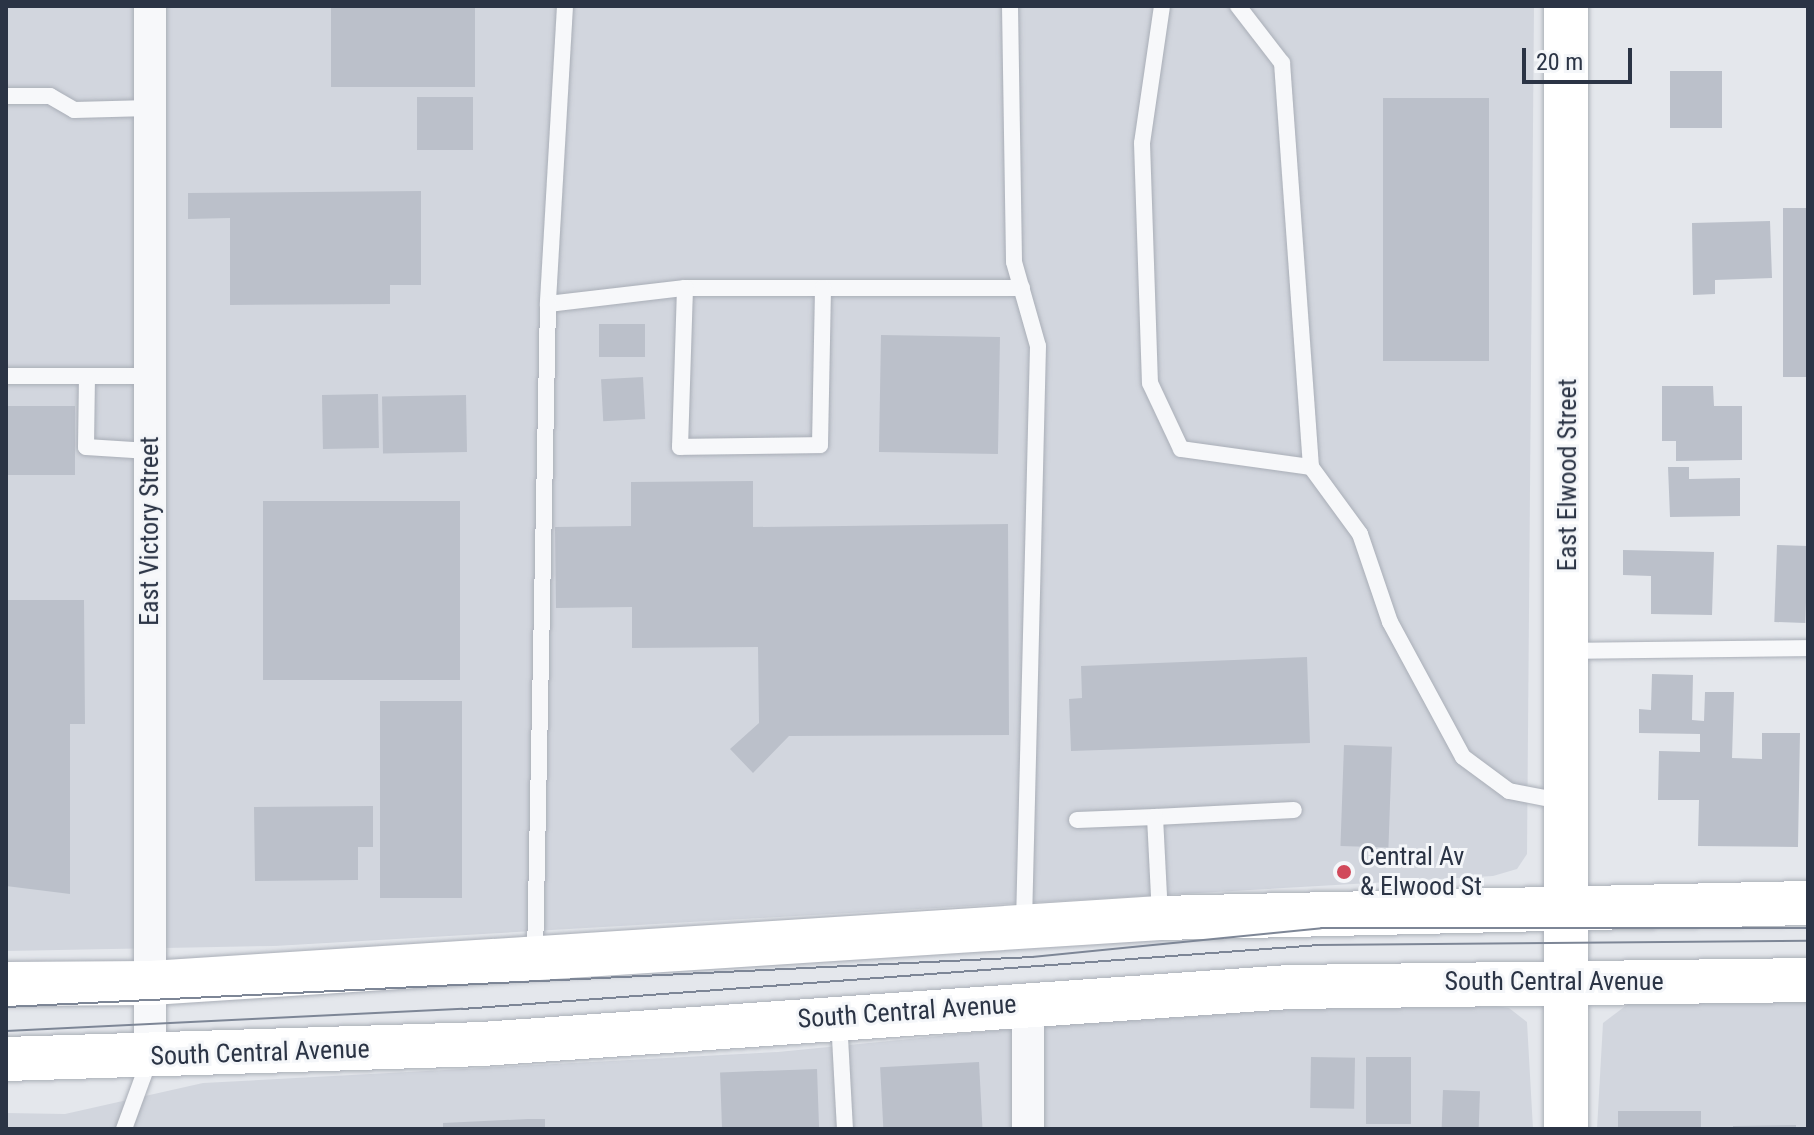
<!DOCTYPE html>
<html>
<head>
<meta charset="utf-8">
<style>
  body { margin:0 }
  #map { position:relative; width:1814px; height:1135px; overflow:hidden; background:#e4e7ec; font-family:"Roboto Condensed",sans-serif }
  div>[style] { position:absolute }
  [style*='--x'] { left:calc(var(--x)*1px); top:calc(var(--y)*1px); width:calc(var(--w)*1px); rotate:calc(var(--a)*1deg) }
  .built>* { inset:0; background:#d2d6de }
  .building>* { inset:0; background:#bbc0ca; transform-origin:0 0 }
  .roads { filter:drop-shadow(0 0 2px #a9aeb7) drop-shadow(0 0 2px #a9aeb7) }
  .lane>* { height:16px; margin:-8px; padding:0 8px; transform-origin:8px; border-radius:8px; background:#f7f8fa }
  .street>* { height:32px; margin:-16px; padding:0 16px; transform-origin:16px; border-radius:16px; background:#f7f8fa }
  .secondary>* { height:44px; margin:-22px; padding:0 22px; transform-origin:22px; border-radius:22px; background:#fff }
  .tram>* { height:2px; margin:-1px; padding:0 1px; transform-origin:1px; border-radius:1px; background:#7d8696 }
  .dots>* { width:22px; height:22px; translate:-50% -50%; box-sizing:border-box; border:4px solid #f4f6f9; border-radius:50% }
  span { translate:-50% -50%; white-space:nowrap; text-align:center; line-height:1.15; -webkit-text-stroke:6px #f4f6f9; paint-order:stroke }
  .street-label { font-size:26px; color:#2b3445 }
  .poi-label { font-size:26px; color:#2b3445 }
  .left { translate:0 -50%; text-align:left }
  .frame { position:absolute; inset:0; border:8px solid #2b3445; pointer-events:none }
  .scale { position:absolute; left:1522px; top:48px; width:110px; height:36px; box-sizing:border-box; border:4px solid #2b3445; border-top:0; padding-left:10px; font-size:24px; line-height:28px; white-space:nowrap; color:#2b3445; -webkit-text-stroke:6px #f4f6f9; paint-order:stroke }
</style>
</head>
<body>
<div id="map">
  <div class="built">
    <div style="clip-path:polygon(6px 6px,1534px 6px,1527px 854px,1517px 869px,1493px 876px,274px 946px,6px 951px)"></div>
    <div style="clip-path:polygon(1808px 1000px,1808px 1129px,1597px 1129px,1603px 1023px,1632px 1001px)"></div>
    <div style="clip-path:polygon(1484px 1004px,1509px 1008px,1527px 1022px,1533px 1129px,6px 1129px,6px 1113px,65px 1114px,203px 1083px,778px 1052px,1182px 1012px)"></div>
  </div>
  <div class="building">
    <div style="left:331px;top:6px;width:144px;height:81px"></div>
    <div style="left:1670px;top:71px;width:52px;height:57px"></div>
    <div style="left:417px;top:97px;width:56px;height:53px"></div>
    <div style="left:1383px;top:98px;width:106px;height:263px"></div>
    <div style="clip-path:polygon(421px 191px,421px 285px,390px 285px,390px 304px,230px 305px,230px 218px,188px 219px,188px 193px)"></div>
    <div style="left:1783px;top:208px;width:25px;height:169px"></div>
    <div style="clip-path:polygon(1770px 221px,1772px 278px,1715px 280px,1715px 294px,1693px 295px,1692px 223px)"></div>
    <div style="left:645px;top:324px;width:33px;height:46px;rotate:90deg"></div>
    <div style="left:881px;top:335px;width:119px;height:117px;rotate:1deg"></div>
    <div style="left:643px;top:377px;width:42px;height:42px;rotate:87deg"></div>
    <div style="clip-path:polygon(1662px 386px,1713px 386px,1714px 406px,1742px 406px,1742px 460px,1676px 461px,1676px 441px,1662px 441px)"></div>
    <div style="left:378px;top:394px;width:54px;height:56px;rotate:89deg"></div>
    <div style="left:466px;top:395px;width:57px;height:84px;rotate:89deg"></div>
    <div style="left:6px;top:406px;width:69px;height:69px"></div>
    <div style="clip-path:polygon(1668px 467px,1689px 467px,1689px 479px,1740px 478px,1740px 516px,1670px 517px)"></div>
    <div style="clip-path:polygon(753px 481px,753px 527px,1008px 524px,1009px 735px,789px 736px,753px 773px,730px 749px,759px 723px,758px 647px,632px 648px,632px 607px,556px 608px,555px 527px,631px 526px,631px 482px)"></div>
    <div style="left:460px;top:501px;width:179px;height:197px;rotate:90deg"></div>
    <div style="left:1777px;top:545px;width:31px;height:77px;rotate:2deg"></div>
    <div style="clip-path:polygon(1623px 550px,1714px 552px,1712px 615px,1651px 614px,1651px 576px,1623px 575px)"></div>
    <div style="clip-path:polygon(6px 600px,84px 600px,85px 724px,70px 724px,70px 894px,6px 886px)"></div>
    <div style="clip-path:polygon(1307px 657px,1310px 743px,1071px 751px,1069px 699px,1082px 698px,1081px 666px)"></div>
    <div style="clip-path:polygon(1652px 674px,1693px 675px,1692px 720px,1704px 721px,1705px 692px,1734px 692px,1732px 758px,1762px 759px,1762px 733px,1800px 733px,1798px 847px,1698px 846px,1699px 800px,1658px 800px,1659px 751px,1700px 752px,1700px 734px,1639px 733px,1639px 709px,1651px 710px)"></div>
    <div style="left:462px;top:701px;width:197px;height:82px;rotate:90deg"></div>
    <div style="left:1344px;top:745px;width:48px;height:101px;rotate:2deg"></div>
    <div style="clip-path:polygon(373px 806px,373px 847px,358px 847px,358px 880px,255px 881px,254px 807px)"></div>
    <div style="left:1311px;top:1057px;width:44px;height:51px;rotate:1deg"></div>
    <div style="left:1366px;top:1057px;width:45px;height:67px"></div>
    <div style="left:979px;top:1062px;width:67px;height:99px;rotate:87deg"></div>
    <div style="left:817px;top:1069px;width:60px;height:97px;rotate:88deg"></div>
    <div style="left:1443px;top:1090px;width:37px;height:39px;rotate:2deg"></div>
    <div style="left:1701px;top:1111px;width:18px;height:83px;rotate:90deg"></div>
    <div style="clip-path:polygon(528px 1119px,545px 1119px,545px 1129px,443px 1129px,443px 1123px)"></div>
    <div style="clip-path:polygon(1796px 1125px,1796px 1129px,1733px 1129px,1733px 1126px)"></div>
  </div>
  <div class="roads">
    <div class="lane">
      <div style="--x:565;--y:6;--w:298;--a:93.3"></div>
      <div style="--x:548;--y:304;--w:138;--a:-6.7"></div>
      <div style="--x:685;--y:288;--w:337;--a:0"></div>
      <div style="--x:1010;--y:6;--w:256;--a:89.1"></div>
      <div style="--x:1014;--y:262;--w:87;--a:74.1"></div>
      <div style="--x:1038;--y:346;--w:579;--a:91.39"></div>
      <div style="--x:1162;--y:6;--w:138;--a:98.3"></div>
      <div style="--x:1142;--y:143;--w:240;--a:88.1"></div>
      <div style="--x:1150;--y:383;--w:73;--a:64.8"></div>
      <div style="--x:1181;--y:449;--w:131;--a:7.9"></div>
      <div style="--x:1311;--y:467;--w:405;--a:-94.1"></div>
      <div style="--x:1282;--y:63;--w:72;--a:-127.7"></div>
      <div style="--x:6;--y:96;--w:44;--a:0"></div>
      <div style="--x:50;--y:96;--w:28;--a:30"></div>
      <div style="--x:74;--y:110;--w:76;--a:-1.5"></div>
      <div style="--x:685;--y:288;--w:159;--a:91.8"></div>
      <div style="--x:680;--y:447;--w:140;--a:-0.8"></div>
      <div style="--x:820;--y:445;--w:157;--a:-88.9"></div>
      <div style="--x:6;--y:376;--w:144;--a:0"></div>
      <div style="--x:87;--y:376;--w:71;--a:90.8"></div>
      <div style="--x:86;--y:447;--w:63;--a:3.6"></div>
      <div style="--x:1311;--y:467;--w:83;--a:53.8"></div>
      <div style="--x:1360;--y:534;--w:93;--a:71.2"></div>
      <div style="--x:1390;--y:622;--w:153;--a:61.6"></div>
      <div style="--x:1463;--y:757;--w:57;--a:36.5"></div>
      <div style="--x:1509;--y:791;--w:57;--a:11.1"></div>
      <div style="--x:1568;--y:651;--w:240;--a:-0.7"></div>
      <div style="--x:1155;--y:817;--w:139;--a:-2.9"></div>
      <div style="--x:1077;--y:820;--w:78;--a:-2.2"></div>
      <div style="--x:1155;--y:817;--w:100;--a:87.1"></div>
      <div style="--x:535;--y:957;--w:653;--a:-88.86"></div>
      <div style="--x:839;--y:1019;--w:110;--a:86.9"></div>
      <div style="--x:124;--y:1129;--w:76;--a:-69.9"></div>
    </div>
    <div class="street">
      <div style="--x:150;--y:6;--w:1050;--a:90"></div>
      <div style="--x:1028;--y:1002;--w:127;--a:90"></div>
    </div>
    <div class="secondary">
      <div style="--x:6;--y:984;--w:145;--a:-0.4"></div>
      <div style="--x:151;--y:983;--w:1011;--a:-3.69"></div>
      <div style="--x:1160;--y:918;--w:648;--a:-1.33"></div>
      <div style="--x:6;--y:1059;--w:476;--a:-1.8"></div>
      <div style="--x:482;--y:1044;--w:810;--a:-4.04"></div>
      <div style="--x:1290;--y:987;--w:518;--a:-0.77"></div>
      <div style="--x:1566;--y:1129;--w:1123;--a:-90"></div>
    </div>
  </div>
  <div class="tram">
    <div style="--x:6;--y:1007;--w:1028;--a:-2.79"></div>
    <div style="--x:1033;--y:957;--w:289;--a:-5.7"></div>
    <div style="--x:1321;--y:928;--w:487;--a:0"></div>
    <div style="--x:6;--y:1031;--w:457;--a:-2.8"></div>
    <div style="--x:462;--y:1009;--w:859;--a:-4.27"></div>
    <div style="--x:1319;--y:945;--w:489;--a:-0.5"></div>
  </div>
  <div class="dots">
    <div style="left:1344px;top:872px;background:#d1495b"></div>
  </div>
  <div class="street-label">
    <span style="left:1568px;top:475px;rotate:-90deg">East Elwood Street</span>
    <span style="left:150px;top:531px;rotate:-90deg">East Victory Street</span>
    <span style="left:1554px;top:982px">South Central Avenue</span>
    <span style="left:907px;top:1012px;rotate:-4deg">South Central Avenue</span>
    <span style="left:260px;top:1053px;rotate:-2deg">South Central Avenue</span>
  </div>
  <div class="poi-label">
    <span class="left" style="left:1360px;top:872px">Central Av<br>&amp; Elwood St</span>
  </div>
  <div class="frame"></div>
  <div class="scale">20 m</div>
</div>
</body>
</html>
